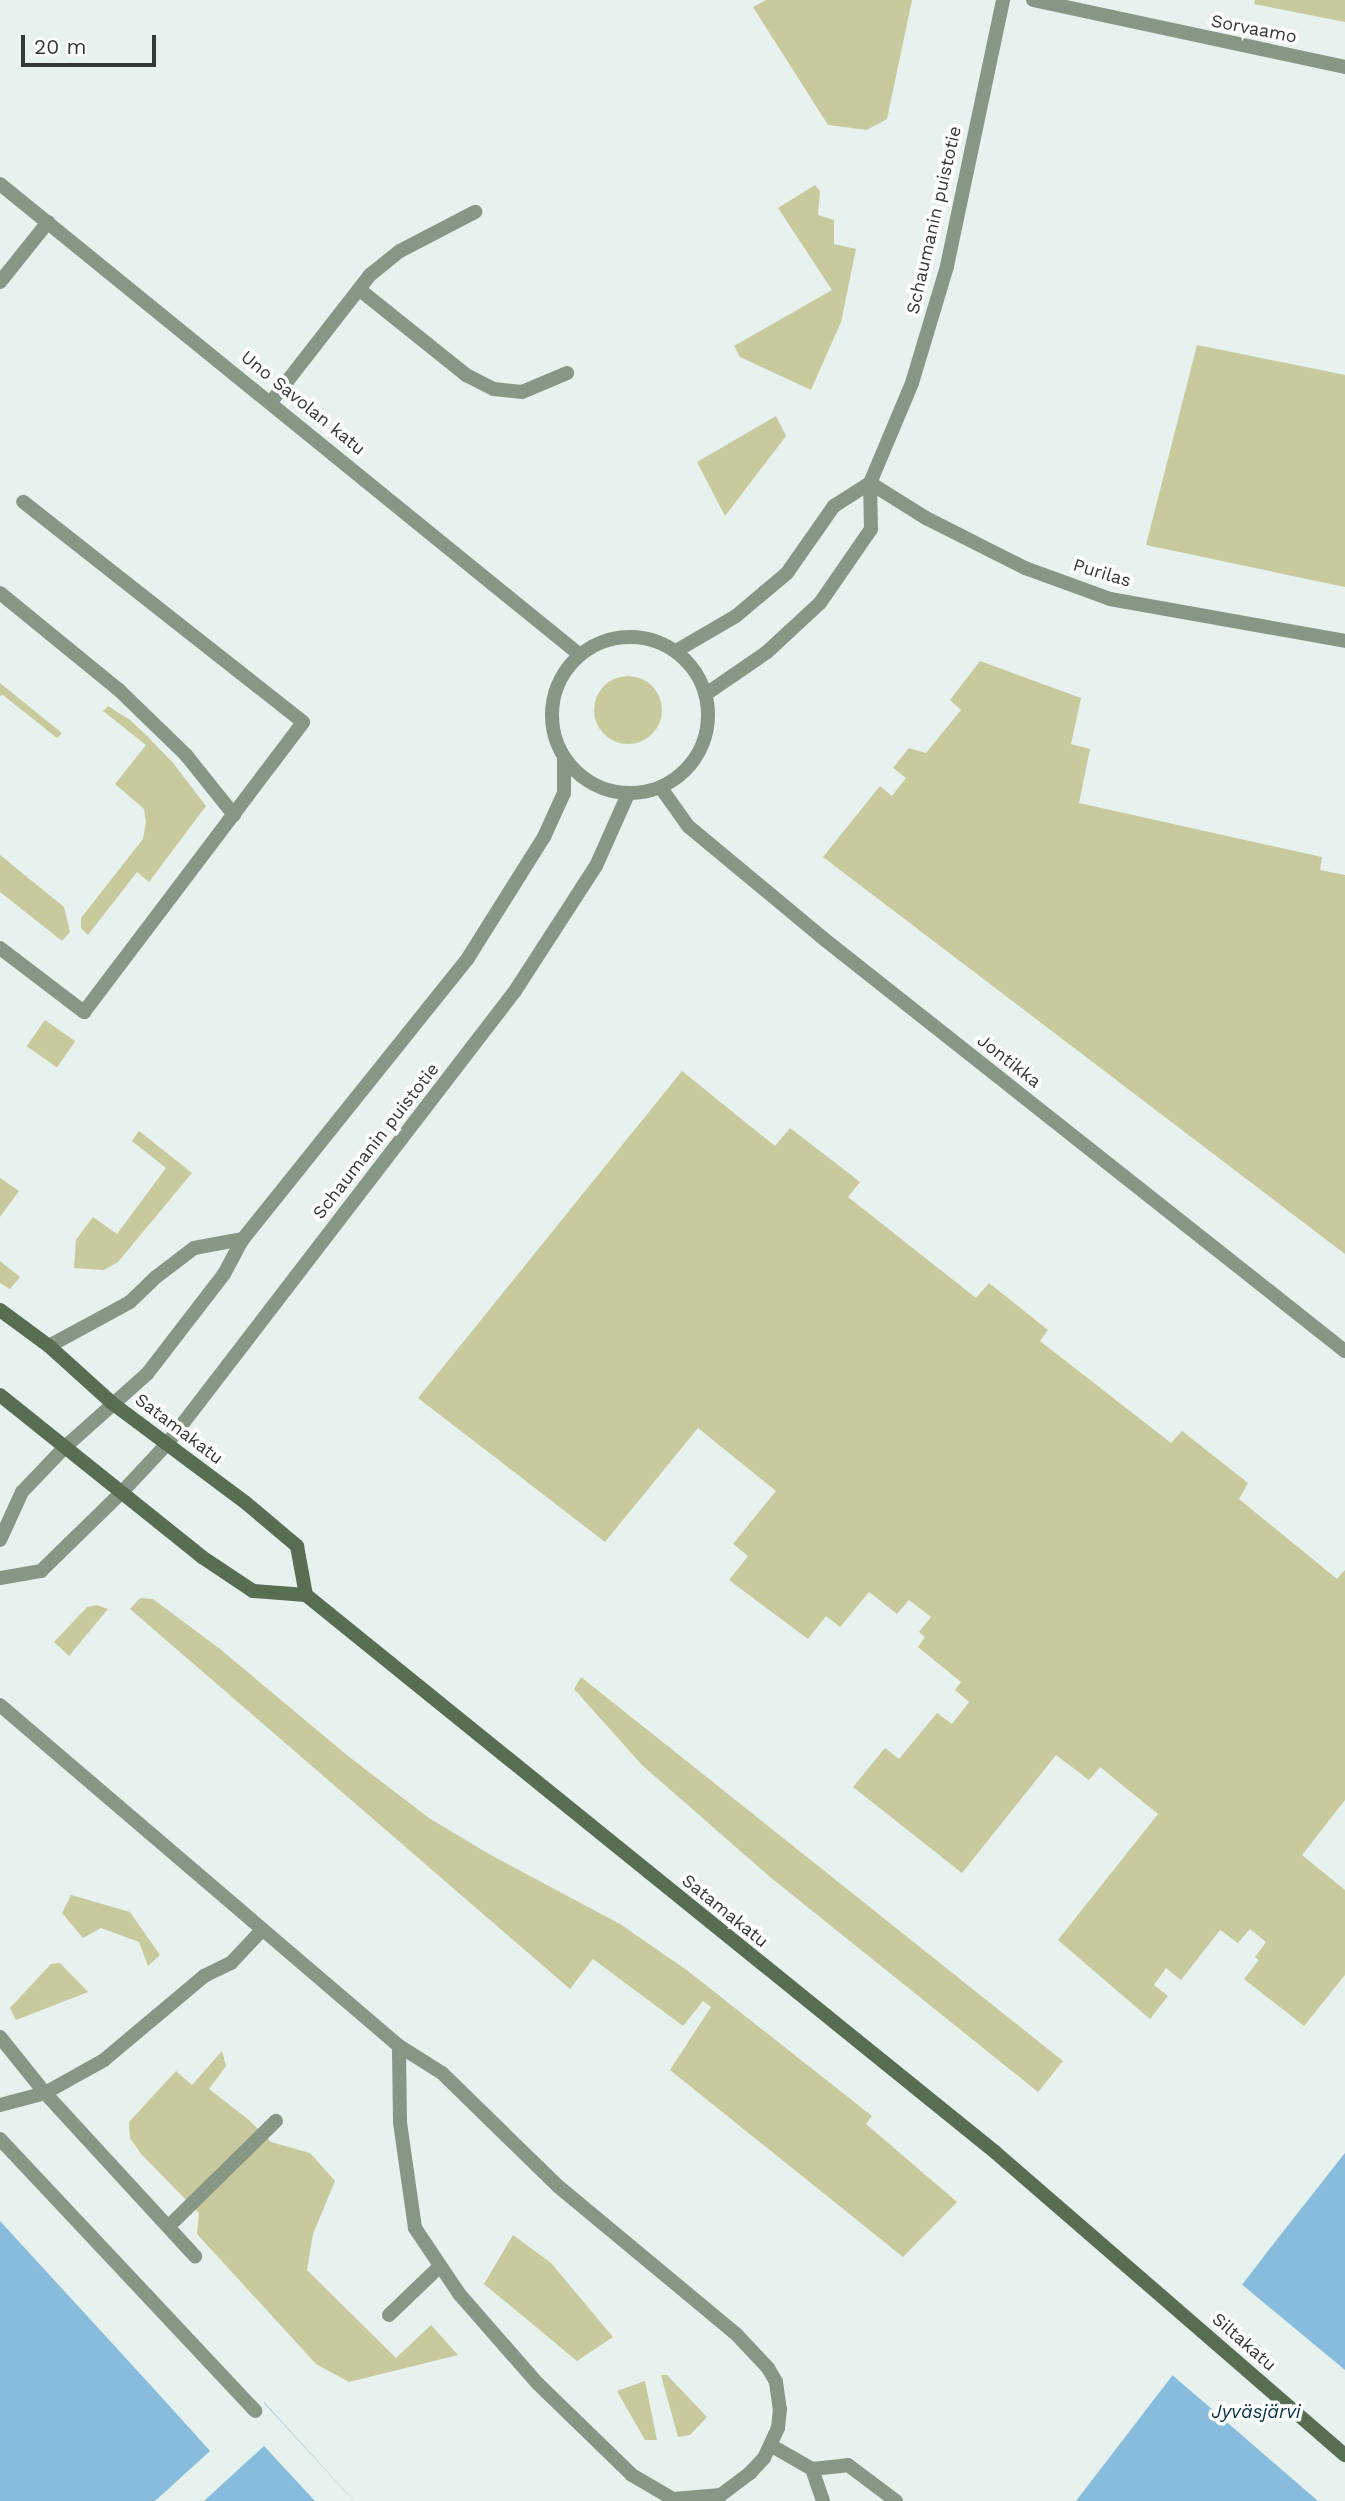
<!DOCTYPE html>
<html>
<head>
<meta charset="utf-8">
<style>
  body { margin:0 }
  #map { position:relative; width:1345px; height:2501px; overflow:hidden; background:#e7f1ed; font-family:"Work Sans",sans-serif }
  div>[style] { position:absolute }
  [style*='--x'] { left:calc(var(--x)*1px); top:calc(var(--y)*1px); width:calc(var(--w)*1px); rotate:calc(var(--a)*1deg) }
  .green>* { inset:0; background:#c8ca9d; transform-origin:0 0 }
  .round { border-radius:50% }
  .water>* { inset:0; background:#87bcdd }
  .pier>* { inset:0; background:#e7f1ed }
  .service>* { height:14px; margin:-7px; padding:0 7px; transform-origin:7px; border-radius:7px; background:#879785 }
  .minor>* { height:14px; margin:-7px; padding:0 7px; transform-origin:7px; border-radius:7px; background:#879785 }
  .tertiary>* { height:14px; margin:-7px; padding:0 7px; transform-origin:7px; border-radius:7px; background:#879785 }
  .tertiary>.ring { margin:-7px; padding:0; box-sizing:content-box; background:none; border:14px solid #879785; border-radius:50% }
  .secondary>* { height:14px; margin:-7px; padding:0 7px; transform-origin:7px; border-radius:7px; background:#576e53 }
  span { translate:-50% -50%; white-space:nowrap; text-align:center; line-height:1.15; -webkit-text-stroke:7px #fff; paint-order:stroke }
  .street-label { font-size:18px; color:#343837 }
  .water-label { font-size:19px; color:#033248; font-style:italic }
  .scale { position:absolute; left:21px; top:35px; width:135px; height:32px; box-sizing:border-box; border:4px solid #343837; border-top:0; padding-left:9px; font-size:21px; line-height:24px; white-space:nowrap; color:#343837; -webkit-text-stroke:5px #fff; paint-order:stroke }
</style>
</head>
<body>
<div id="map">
  <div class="green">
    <div style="clip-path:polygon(766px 0,912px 0,887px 119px,867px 130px,828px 125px,753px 7px)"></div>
    <div style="clip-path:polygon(1255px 0,1345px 0,1345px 22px,1254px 4px)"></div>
    <div style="clip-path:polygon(815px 185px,820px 191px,818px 215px,834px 220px,834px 244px,856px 249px,841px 322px,811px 390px,740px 357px,734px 346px,832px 290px,778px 208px)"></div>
    <div style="clip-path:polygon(1197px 345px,1345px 375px,1345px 587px,1146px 545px)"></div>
    <div style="clip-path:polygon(776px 416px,786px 436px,725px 516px,697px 462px)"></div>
    <div style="clip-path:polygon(980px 661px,1081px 698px,1071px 744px,1090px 749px,1079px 803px,1322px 857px,1320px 870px,1345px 875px,1345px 1254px,823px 857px,880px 786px,892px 796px,906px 778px,893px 768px,909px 748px,926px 753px,961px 710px,950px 700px)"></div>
    <div class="round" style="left:594px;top:676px;width:68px;height:68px"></div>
    <div style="clip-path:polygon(0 683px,62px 733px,57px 738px,3px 695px,0 696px)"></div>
    <div style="clip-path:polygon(108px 706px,130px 720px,147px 736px,173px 763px,206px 806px,149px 882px,137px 872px,88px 935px,81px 928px,81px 918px,143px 839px,146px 822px,144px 809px,115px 784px,146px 745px,103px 711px)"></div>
    <div style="clip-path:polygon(0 855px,64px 907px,70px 932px,62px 941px,0 892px)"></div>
    <div style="left:45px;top:1020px;width:37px;height:32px;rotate:35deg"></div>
    <div style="clip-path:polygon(682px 1071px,775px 1146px,790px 1128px,860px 1182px,848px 1197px,976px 1298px,989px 1283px,1048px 1330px,1040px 1341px,1171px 1443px,1182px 1431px,1248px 1483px,1239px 1499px,1337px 1579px,1345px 1570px,1345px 1800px,1302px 1855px,1345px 1890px,1345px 1975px,1304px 2026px,1244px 1979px,1259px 1960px,1255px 1957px,1266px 1942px,1250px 1929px,1238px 1943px,1220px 1930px,1181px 1980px,1166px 1968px,1154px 1985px,1168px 1996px,1150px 2019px,1058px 1940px,1158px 1814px,1100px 1767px,1089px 1780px,1056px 1755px,962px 1873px,853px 1787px,885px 1748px,899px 1759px,937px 1713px,952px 1724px,969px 1702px,955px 1690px,961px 1682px,918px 1647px,925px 1637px,919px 1632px,931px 1617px,909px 1600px,897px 1614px,869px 1592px,840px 1627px,826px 1616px,808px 1639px,729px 1580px,748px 1556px,733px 1544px,776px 1491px,698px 1428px,605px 1542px,418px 1398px)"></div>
    <div style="clip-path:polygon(139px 1131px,192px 1173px,118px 1262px,104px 1270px,74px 1268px,76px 1240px,93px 1217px,117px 1234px,166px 1168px,132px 1141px)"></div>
    <div style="clip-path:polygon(0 1178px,19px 1191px,0 1217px)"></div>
    <div style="clip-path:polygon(0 1261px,20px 1277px,10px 1289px,0 1283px)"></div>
    <div style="clip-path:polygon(140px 1598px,153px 1599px,220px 1649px,348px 1756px,429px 1818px,489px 1854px,620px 1924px,688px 1971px,872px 2116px,866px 2124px,957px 2202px,903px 2257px,670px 2070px,711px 2007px,703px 2001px,683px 2026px,593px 1959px,570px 1989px,130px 1609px)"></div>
    <div style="clip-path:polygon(97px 1605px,108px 1609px,69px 1656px,54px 1642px,87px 1607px)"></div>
    <div style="clip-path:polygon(581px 1677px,1063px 2061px,1038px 2092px,770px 1877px,642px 1765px,574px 1689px)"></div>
    <div style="clip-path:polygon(71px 1895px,130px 1912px,160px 1955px,148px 1966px,139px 1942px,101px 1928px,83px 1938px,62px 1913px)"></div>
    <div style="clip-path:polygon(60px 1963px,88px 1992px,16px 2020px,10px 2008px,51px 1964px)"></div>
    <div style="clip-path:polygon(222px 2051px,226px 2066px,209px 2089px,249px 2120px,271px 2142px,310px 2153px,335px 2181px,313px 2234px,307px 2270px,396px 2358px,431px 2325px,458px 2355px,349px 2382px,316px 2364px,197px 2234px,199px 2213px,142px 2155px,130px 2138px,129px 2122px,176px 2071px,192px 2085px)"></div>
    <div style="clip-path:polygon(513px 2235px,551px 2263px,613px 2337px,577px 2361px,484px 2284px)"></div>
    <div style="clip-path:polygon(661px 2375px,667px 2375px,707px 2417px,690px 2435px,678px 2437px)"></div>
    <div style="clip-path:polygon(645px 2381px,657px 2440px,645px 2440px,617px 2391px)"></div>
  </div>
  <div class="water">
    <div style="clip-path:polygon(1345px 2153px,1345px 2501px,1076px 2501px,1278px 2238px)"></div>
    <div style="clip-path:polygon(0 2221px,211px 2451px,264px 2402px,354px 2501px,0 2501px)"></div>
  </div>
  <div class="pier">
    <div style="clip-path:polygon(0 2217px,211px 2447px,265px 2399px,264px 2403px,354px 2501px,315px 2501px,264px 2446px,204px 2501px,155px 2501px,210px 2451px)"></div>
    <div style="clip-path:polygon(1239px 2282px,1345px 2370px,1345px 2501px,1318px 2501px,1170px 2373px)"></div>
  </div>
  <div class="service">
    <div style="--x:1033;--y:0;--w:319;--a:12.1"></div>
    <div style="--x:0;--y:282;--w:77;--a:-51.3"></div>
    <div style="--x:360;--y:290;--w:136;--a:38.7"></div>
    <div style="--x:466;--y:375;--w:31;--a:27"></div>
    <div style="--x:494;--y:389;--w:28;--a:6"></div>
    <div style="--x:522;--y:392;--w:49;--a:-22.9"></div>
    <div style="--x:271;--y:402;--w:161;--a:-52.1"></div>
    <div style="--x:370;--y:275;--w:38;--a:-39"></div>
    <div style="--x:400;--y:251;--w:85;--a:-27.5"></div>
    <div style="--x:870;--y:483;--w:66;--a:32"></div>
    <div style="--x:926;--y:518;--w:111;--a:26.8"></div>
    <div style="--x:1025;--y:568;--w:90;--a:20"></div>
    <div style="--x:1110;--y:599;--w:239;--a:10.1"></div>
    <div style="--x:0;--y:593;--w:154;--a:39.2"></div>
    <div style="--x:119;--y:690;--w:93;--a:44.1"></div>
    <div style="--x:186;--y:755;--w:77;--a:51.3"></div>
    <div style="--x:0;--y:948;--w:106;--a:37.3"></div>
    <div style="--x:84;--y:1012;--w:363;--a:-52.9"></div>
    <div style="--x:303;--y:722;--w:356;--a:-141.8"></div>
    <div style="--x:0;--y:1540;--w:53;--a:-65.4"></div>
    <div style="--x:22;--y:1492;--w:62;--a:-46.3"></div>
    <div style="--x:0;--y:1578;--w:42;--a:-9.7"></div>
    <div style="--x:41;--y:1571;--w:115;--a:-44.3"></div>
    <div style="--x:0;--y:1705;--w:525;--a:40.52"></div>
    <div style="--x:0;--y:2037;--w:72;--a:51.2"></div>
    <div style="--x:45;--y:2093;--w:222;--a:47.4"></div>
    <div style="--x:399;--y:2046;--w:51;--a:32.1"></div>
    <div style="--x:442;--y:2073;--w:163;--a:44.3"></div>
    <div style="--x:559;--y:2187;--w:231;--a:39.7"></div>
    <div style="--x:737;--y:2335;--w:45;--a:46.8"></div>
    <div style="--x:768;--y:2368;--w:16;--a:60"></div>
    <div style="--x:776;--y:2382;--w:27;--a:82"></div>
    <div style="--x:780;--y:2409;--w:19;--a:96"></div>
    <div style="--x:778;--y:2428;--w:33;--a:115"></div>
    <div style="--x:764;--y:2458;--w:21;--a:133"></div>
    <div style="--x:750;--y:2473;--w:36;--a:143"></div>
    <div style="--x:721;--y:2495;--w:48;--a:175.2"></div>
    <div style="--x:673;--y:2499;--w:48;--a:-149.7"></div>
    <div style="--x:632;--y:2475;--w:131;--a:-135.9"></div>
    <div style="--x:538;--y:2384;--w:118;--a:-131.2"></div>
    <div style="--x:460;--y:2295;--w:81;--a:-123.9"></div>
    <div style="--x:415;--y:2228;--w:107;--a:-98.1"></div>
    <div style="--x:400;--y:2122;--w:76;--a:-90.8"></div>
    <div style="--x:0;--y:2105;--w:47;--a:-14.9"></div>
    <div style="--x:45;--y:2093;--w:68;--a:-29.2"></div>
    <div style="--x:104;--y:2060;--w:131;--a:-40"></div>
    <div style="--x:204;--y:1976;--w:30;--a:-26"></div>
    <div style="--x:231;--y:1963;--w:45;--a:-46.8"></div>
    <div style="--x:0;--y:2139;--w:373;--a:46.8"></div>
    <div style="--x:169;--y:2226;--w:150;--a:-44.5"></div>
    <div style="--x:389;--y:2315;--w:69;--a:-43.8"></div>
    <div style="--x:772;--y:2446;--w:46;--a:29.9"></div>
    <div style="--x:812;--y:2469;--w:36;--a:-6"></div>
    <div style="--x:848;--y:2465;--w:60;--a:36.9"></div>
    <div style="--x:812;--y:2469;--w:34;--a:71"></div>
  </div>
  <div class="minor">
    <div style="--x:0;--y:184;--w:747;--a:39.08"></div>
    <div style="--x:661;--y:788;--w:47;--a:54.6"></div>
    <div style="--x:688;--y:826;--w:177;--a:39.7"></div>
    <div style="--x:824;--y:939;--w:664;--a:38.34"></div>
  </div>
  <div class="tertiary">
    <div class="ring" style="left:552px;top:637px;width:142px;height:142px"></div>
    <div style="--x:676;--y:651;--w:69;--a:-30.3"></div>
    <div style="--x:736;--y:616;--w:67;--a:-40.1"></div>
    <div style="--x:787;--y:573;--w:82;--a:-55"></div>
    <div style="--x:834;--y:506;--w:43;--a:-32.6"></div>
    <div style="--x:706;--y:694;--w:74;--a:-34.5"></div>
    <div style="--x:767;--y:652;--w:72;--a:-42.8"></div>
    <div style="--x:820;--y:603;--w:90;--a:-55.4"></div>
    <div style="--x:871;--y:529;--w:46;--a:-91.2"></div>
    <div style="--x:870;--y:483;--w:108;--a:-67.2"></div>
    <div style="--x:912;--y:383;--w:122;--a:-73.3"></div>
    <div style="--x:947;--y:266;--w:272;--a:-78.1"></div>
    <div style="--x:49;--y:1346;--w:92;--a:-28.5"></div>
    <div style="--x:130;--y:1302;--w:36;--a:-44"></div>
    <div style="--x:156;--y:1277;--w:48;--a:-37.3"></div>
    <div style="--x:194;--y:1248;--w:50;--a:-10.4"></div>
    <div style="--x:65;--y:1447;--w:110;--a:-41.7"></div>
    <div style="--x:147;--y:1374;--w:126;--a:-52.4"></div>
    <div style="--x:224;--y:1274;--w:40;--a:-62"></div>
    <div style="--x:243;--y:1239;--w:360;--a:-51.3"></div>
    <div style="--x:468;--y:958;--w:143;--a:-57.9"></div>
    <div style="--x:544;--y:837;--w:48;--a:-65.6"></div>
    <div style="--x:564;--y:793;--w:35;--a:-90"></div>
    <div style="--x:123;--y:1491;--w:64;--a:-46.9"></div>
    <div style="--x:167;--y:1444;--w:571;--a:-52.47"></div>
    <div style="--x:515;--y:991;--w:149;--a:-57.1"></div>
    <div style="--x:596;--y:866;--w:79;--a:-66"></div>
  </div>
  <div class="secondary">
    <div style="--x:0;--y:1310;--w:61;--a:36.3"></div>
    <div style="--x:49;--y:1346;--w:85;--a:42.1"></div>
    <div style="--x:112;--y:1403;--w:167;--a:36.7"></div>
    <div style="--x:246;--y:1503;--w:67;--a:40.1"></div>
    <div style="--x:297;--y:1546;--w:50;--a:79.6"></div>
    <div style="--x:0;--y:1395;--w:259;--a:38.7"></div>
    <div style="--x:202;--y:1557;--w:61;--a:33.7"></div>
    <div style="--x:253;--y:1591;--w:53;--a:4.3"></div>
    <div style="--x:306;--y:1595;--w:886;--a:38.95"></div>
    <div style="--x:995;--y:2152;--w:463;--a:40.9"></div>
  </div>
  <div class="street-label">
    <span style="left:1254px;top:29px;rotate:11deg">Sorvaamo</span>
    <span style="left:934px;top:220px;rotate:-77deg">Schaumanin puistotie</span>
    <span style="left:303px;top:403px;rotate:39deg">Uno Savolan katu</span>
    <span style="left:1102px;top:573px;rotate:17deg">Purilas</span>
    <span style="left:1009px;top:1061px;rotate:38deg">Jontikka</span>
    <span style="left:376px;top:1141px;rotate:-52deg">Schaumanin puistotie</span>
    <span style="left:179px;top:1429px;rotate:37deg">Satamakatu</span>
    <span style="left:725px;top:1911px;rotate:39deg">Satamakatu</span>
    <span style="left:1244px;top:2342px;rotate:41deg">Siltakatu</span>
  </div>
  <div class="water-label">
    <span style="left:1256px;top:2412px">Jyväsjärvi</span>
  </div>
  <div class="scale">20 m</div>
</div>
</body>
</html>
